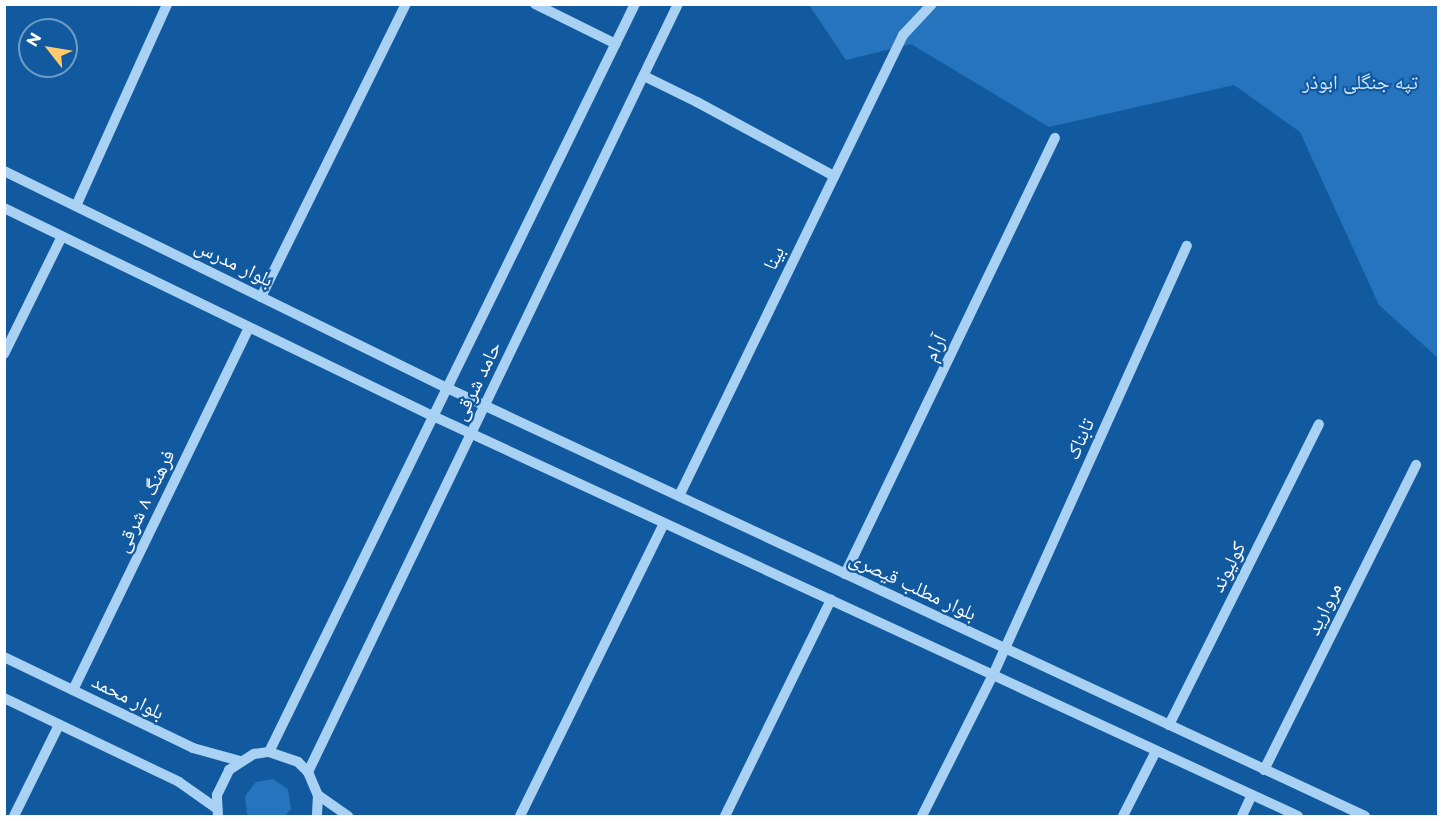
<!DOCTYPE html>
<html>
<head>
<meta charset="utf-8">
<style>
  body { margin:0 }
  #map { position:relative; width:1443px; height:821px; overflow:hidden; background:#125a9f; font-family:Montserrat,"Noto Naskh Arabic",sans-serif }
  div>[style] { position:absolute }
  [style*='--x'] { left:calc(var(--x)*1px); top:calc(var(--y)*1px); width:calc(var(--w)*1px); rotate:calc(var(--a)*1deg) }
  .green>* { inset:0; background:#2574bd }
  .minor>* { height:10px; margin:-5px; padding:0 5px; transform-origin:5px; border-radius:5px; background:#a9d1f4 }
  span { translate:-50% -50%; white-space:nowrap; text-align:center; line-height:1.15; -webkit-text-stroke:4.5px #125a9f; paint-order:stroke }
  .park-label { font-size:20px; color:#d2e9fe }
  .street-label { font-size:20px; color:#fff }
  .frame { position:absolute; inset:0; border:6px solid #fff; pointer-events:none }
  .north { position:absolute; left:18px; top:18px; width:60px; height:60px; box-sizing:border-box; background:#125a9f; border:2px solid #719cc5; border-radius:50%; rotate:301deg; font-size:16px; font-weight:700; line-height:24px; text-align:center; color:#fff }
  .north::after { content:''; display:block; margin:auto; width:21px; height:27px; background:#ffca6d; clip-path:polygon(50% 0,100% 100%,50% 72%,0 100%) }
</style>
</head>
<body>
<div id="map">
  <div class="green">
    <div style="clip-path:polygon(809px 5px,1438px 5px,1438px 358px,1379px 305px,1300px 132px,1234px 85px,1049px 127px,911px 44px,846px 60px)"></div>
    <div style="clip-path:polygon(273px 779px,288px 789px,291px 809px,285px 816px,250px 816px,247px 814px,245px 796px,256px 782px)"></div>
  </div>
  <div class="minor">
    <div style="--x:535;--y:4;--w:90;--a:26.3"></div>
    <div style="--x:644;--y:76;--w:59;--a:26.1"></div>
    <div style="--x:697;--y:102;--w:156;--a:28.4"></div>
    <div style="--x:4;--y:171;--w:493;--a:26.1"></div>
    <div style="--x:447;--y:388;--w:1013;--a:25"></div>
    <div style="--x:76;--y:206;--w:222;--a:-65.7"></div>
    <div style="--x:4;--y:208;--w:477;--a:25.9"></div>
    <div style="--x:433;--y:416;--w:953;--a:24.82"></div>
    <div style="--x:261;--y:297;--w:327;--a:-63.7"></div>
    <div style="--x:4;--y:354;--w:131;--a:-63.8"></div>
    <div style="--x:679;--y:496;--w:513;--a:-64.08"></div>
    <div style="--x:903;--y:35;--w:42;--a:-46.9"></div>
    <div style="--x:845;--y:574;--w:484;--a:-64.3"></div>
    <div style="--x:4;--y:657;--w:210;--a:25.7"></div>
    <div style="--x:193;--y:748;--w:49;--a:15.5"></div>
    <div style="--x:73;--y:690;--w:403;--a:-64.1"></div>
    <div style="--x:4;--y:698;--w:194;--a:25.6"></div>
    <div style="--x:179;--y:782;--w:45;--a:35.1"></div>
    <div style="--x:1169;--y:725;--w:336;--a:-63.5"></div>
    <div style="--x:269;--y:752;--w:833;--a:-63.93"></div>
    <div style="--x:1264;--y:770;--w:341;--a:-63.5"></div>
    <div style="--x:308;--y:772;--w:852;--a:-64.28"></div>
    <div style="--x:318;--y:795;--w:37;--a:35"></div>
    <div style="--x:14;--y:816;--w:102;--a:-63.7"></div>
    <div style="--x:218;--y:816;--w:21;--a:-93"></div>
    <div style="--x:217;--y:795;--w:28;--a:-64"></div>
    <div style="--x:229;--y:770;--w:30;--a:-33"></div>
    <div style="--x:254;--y:754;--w:15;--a:-8"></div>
    <div style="--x:269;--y:752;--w:31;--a:19"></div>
    <div style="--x:298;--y:762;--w:14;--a:45"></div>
    <div style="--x:308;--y:772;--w:25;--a:67"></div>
    <div style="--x:318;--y:795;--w:21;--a:93"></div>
    <div style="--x:520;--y:816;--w:326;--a:-63.8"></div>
    <div style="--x:725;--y:816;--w:241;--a:-63.9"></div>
    <div style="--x:922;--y:816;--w:158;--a:-63.3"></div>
    <div style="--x:993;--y:675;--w:471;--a:-65.7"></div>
    <div style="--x:1123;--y:816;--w:73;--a:-63.1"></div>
    <div style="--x:1242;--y:816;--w:23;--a:-65"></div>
  </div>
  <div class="park-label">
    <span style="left:1360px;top:82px">تپه جنگلی ابوذر</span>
  </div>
  <div class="street-label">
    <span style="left:774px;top:258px;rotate:-64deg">بینا</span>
    <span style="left:234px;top:263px;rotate:26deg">بلوار مدرس</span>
    <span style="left:935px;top:348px;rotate:-64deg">آرام</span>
    <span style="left:477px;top:381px;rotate:-64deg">حامد شرقی</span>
    <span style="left:1080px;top:439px;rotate:-66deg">تابناک</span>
    <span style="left:145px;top:501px;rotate:-64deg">فرهنگ ۸ شرقی</span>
    <span style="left:1228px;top:567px;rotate:-63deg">کولیوند</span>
    <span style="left:913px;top:586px;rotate:25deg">بلوار مطلب قیصری</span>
    <span style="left:1324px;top:609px;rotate:-64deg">مروارید</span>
    <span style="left:128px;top:697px;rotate:26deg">بلوار محمد</span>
  </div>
  <div class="frame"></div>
  <div class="north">N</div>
</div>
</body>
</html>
